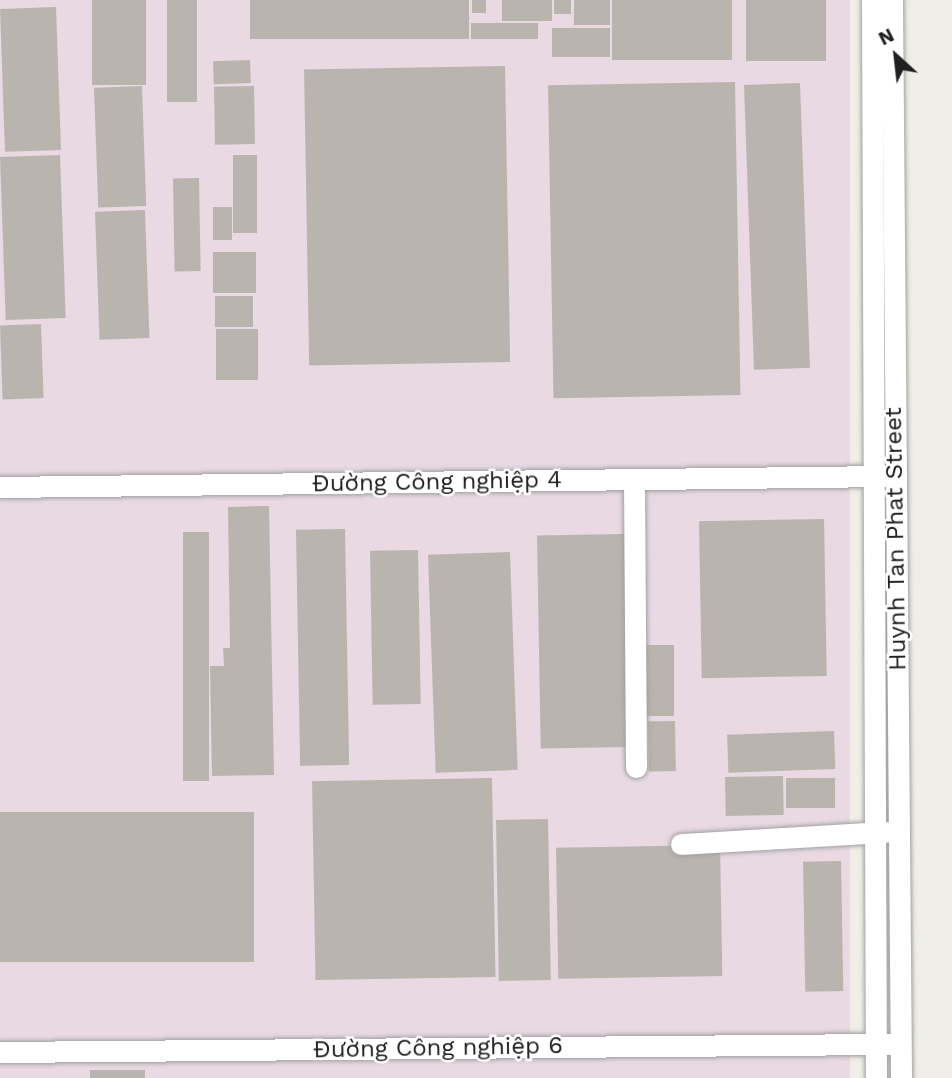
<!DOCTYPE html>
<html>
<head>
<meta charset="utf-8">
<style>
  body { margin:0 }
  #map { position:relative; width:952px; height:1078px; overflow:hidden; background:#efeee7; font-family:"Work Sans",sans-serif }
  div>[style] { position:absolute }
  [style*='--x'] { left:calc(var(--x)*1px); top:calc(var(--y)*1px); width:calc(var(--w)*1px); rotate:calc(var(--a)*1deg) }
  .industrial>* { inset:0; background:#e8d9e3; transform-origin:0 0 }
  .building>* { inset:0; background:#b9b4ad; transform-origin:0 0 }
  .roads { filter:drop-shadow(0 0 2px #a1a1a1) drop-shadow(0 0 2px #a1a1a1) }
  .minor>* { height:21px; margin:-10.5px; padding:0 10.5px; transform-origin:10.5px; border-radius:10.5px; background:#fff }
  span { translate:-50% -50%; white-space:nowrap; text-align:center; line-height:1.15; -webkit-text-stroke:5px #fff; paint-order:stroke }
  .street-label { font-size:24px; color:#202020 }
  .north { position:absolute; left:861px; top:21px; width:70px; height:70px; -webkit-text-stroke:5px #fff; paint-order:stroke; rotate:333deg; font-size:19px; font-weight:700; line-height:28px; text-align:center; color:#202020 }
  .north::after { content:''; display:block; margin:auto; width:24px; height:32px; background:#202020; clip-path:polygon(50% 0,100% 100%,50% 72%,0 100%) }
</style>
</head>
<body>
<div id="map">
  <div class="industrial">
    <div style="left:0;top:0;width:850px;height:1078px"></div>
  </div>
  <div class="building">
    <div style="left:92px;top:0;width:54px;height:85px"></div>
    <div style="left:167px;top:0;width:30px;height:102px"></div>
    <div style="left:250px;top:0;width:219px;height:39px"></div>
    <div style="left:472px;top:0;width:14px;height:13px"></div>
    <div style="left:502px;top:0;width:50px;height:21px"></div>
    <div style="left:554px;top:0;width:17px;height:14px"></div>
    <div style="left:574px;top:0;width:36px;height:25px"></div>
    <div style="left:612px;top:0;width:120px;height:60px"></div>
    <div style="left:746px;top:0;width:80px;height:61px"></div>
    <div style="left:56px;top:7px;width:143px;height:56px;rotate:88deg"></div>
    <div style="left:538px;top:23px;width:16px;height:67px;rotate:90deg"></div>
    <div style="left:610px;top:28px;width:29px;height:58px;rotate:90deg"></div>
    <div style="left:250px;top:60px;width:23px;height:37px;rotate:88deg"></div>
    <div style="left:505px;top:66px;width:296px;height:201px;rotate:89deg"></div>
    <div style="left:735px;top:82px;width:313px;height:187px;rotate:89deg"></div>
    <div style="left:800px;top:83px;width:285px;height:56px;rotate:88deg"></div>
    <div style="left:142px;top:86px;width:120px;height:48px;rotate:88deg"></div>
    <div style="left:254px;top:86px;width:58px;height:40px;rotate:89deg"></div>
    <div style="left:60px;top:155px;width:163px;height:60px;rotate:88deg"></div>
    <div style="left:233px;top:155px;width:24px;height:78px"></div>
    <div style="left:199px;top:178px;width:93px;height:26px;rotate:89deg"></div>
    <div style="left:232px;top:207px;width:33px;height:19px;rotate:90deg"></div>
    <div style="left:145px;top:210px;width:128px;height:50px;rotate:88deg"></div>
    <div style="left:213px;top:252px;width:43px;height:41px"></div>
    <div style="left:215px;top:296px;width:38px;height:31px"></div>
    <div style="left:41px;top:324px;width:74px;height:41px;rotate:88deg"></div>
    <div style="left:216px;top:329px;width:42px;height:51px"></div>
    <div style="clip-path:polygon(269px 506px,274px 775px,212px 776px,210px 666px,224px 666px,223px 648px,230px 648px,228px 507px)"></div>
    <div style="left:824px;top:519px;width:157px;height:125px;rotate:89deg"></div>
    <div style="left:345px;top:529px;width:236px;height:49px;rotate:89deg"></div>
    <div style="left:183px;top:532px;width:26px;height:249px"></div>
    <div style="left:624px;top:534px;width:213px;height:87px;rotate:89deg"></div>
    <div style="left:418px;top:550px;width:154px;height:48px;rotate:89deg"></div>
    <div style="left:510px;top:552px;width:218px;height:82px;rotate:88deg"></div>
    <div style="left:646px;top:645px;width:28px;height:71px"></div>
    <div style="left:675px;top:721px;width:50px;height:27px;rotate:89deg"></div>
    <div style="left:834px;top:731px;width:38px;height:107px;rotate:88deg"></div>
    <div style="left:783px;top:776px;width:39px;height:58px;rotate:89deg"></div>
    <div style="left:492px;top:778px;width:199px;height:180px;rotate:89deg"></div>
    <div style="left:835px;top:778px;width:30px;height:49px;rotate:90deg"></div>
    <div style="left:254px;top:812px;width:150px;height:254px;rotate:90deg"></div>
    <div style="left:548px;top:819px;width:161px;height:52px;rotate:89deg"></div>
    <div style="left:720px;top:845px;width:131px;height:164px;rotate:89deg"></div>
    <div style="left:841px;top:861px;width:130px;height:38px;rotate:89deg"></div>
    <div style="left:145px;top:1070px;width:8px;height:55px;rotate:90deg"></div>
  </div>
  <div class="roads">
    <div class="minor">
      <div style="--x:872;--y:0;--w:1078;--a:89.79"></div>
      <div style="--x:892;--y:0;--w:1078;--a:89.52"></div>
      <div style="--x:634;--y:479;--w:288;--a:89.6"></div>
      <div style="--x:0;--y:487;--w:887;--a:-0.71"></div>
      <div style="--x:681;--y:844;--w:205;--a:-3.4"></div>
      <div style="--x:0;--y:1052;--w:890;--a:-0.52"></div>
    </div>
  </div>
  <div class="street-label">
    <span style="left:437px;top:482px;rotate:-1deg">Đường Công nghiệp 4</span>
    <span style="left:896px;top:539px;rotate:-91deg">Huynh Tan Phat Street</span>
    <span style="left:438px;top:1048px;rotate:-1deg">Đường Công nghiệp 6</span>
  </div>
  <div class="north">N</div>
</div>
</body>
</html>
